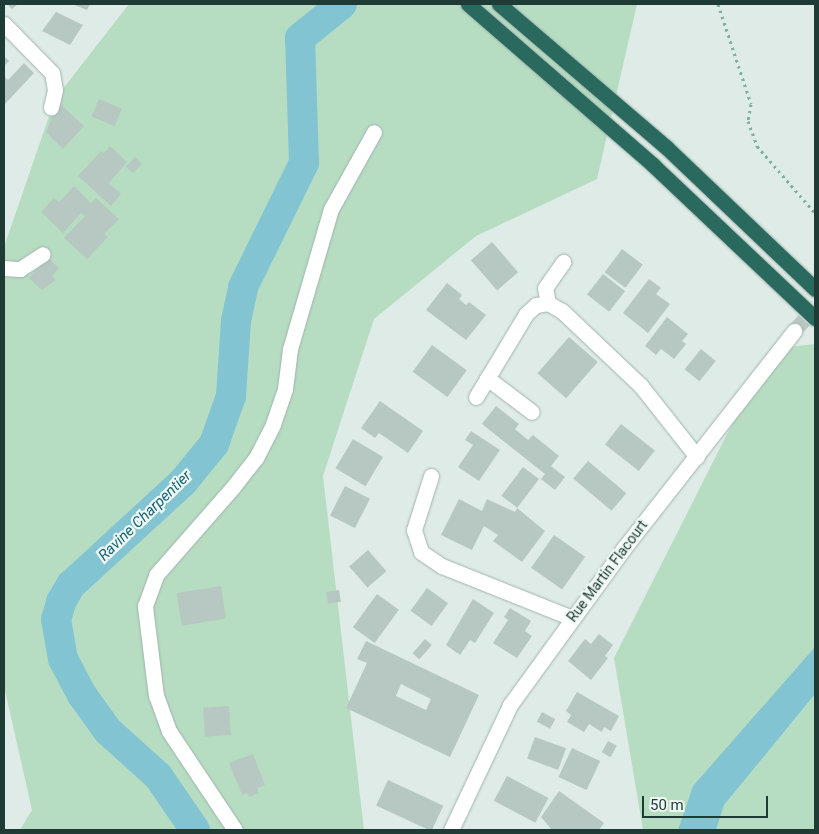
<!DOCTYPE html>
<html>
<head>
<meta charset="utf-8">
<style>
  body { margin:0 }
  #map { position:relative; width:819px; height:834px; overflow:hidden; background:#deebe6; font-family:Roboto,sans-serif }
  div>[style] { position:absolute }
  [style*='--x'] { left:calc(var(--x)*1px); top:calc(var(--y)*1px); width:calc(var(--w)*1px); rotate:calc(var(--a)*1deg) }
  .green>* { inset:0; background:#b6ddc2 }
  .water>* { inset:0; background:#83c4d3 }
  .river>* { height:30px; margin:-15px; padding:0 15px; transform-origin:15px; border-radius:15px; background:#83c4d3 }
  .building>* { inset:0; background:#b7c8c2; transform-origin:0 0 }
  .minor-tunnel>* { height:15px; margin-top:-7.5px; transform-origin:0; background:repeating-linear-gradient(90deg,#b8c8c3 0 15px,transparent 0 23px) }
  .path>* { height:3px; margin-top:-1.5px; transform-origin:0; background:repeating-linear-gradient(90deg,#7db0a2 0 2.5px,transparent 0 6.5px) }
  .roads { filter:drop-shadow(0 0 1px #a1b3ad) drop-shadow(0 0 1px #a1b3ad) }
  .minor>* { height:15px; margin:-7.5px; padding:0 7.5px; transform-origin:7.5px; border-radius:7.5px; background:#fff }
  .highway>* { height:15px; margin:-7.5px; padding:0 7.5px; transform-origin:7.5px; border-radius:7.5px; background:#29695e }
  span { translate:-50% -50%; white-space:nowrap; text-align:center; line-height:1.15; -webkit-text-stroke:4.5px #eff7f3; paint-order:stroke }
  .street-label { font-size:14px; color:#1f3b35 }
  .water-label { font-size:15px; color:#176679; font-style:italic }
  .frame { position:absolute; inset:0; border:5px solid #1f3b35; pointer-events:none }
  .scale { position:absolute; left:642px; top:796px; width:126px; height:22px; box-sizing:border-box; border:2px solid #1f3b35; border-top:0; padding-left:6px; font-size:15px; line-height:18px; white-space:nowrap; color:#1f3b35; -webkit-text-stroke:4px #eff7f3; paint-order:stroke }
</style>
</head>
<body>
<div id="map">
  <div class="green">
    <div style="clip-path:polygon(129px 4px,637px 4px,597px 179px,476px 236px,374px 319px,323px 476px,364px 830px,20px 830px,32px 810px,4px 686px,4px 247px,55px 99px)"></div>
    <div style="clip-path:polygon(815px 344px,815px 830px,643px 830px,614px 658px,770px 349px)"></div>
  </div>
  <div class="water">
    <div style="clip-path:polygon(815px 647px,815px 694px,724px 805px,716px 830px,678px 830px,693px 786px)"></div>
  </div>
  <div class="river">
    <div style="--x:195;--y:830;--w:65;--a:-124.4"></div>
    <div style="--x:158;--y:776;--w:67;--a:-138"></div>
    <div style="--x:108;--y:731;--w:44;--a:-125.8"></div>
    <div style="--x:82;--y:695;--w:41;--a:-117.8"></div>
    <div style="--x:63;--y:659;--w:40;--a:-100"></div>
    <div style="--x:56;--y:620;--w:19;--a:-74"></div>
    <div style="--x:61;--y:602;--w:20;--a:-60"></div>
    <div style="--x:71;--y:585;--w:152;--a:-42.6"></div>
    <div style="--x:183;--y:482;--w:49;--a:-50.8"></div>
    <div style="--x:214;--y:444;--w:51;--a:-70.5"></div>
    <div style="--x:231;--y:396;--w:75;--a:-86.2"></div>
    <div style="--x:236;--y:321;--w:35;--a:-78"></div>
    <div style="--x:243;--y:287;--w:138;--a:-63.8"></div>
    <div style="--x:304;--y:163;--w:125;--a:-91.8"></div>
    <div style="--x:300;--y:38;--w:54;--a:-39"></div>
  </div>
  <div class="building">
    <div style="clip-path:polygon(7px 4px,18px 4px,12px 9px)"></div>
    <div style="clip-path:polygon(72px 4px,90px 4px,87px 10px)"></div>
    <div style="clip-path:polygon(56px 12px,83px 25px,70px 45px,42px 31px)"></div>
    <div style="clip-path:polygon(4px 56px,9px 61px,4px 66px)"></div>
    <div style="clip-path:polygon(24px 63px,34px 73px,5px 104px,4px 76px,8px 80px)"></div>
    <div style="left:99px;top:99px;width:25px;height:19px;rotate:23deg"></div>
    <div style="clip-path:polygon(58px 102px,84px 126px,63px 149px,46px 132px)"></div>
    <div style="clip-path:polygon(110px 146px,127px 162px,109px 183px,121px 194px,111px 206px,78px 176px,101px 151px,104px 153px)"></div>
    <div style="left:135px;top:157px;width:10px;height:13px;rotate:45deg"></div>
    <div style="clip-path:polygon(74px 186px,91px 203px,96px 198px,119px 219px,104px 234px,108px 237px,87px 259px,64px 238px,85px 216px,81px 213px,63px 233px,41px 212px,54px 198px,59px 202px)"></div>
    <div style="left:492px;top:242px;width:40px;height:28px;rotate:49deg"></div>
    <div style="left:622px;top:249px;width:26px;height:29px;rotate:37deg"></div>
    <div style="clip-path:polygon(48px 258px,59px 268px,52px 276px,56px 280px,42px 290px,29px 278px)"></div>
    <div style="left:603px;top:274px;width:28px;height:26px;rotate:38deg"></div>
    <div style="clip-path:polygon(649px 279px,661px 288px,656px 294px,670px 304px,648px 333px,623px 313px)"></div>
    <div style="clip-path:polygon(447px 283px,462px 295px,459px 299px,466px 305px,469px 302px,486px 315px,466px 340px,426px 310px)"></div>
    <div style="clip-path:polygon(667px 317px,688px 334px,682px 341px,686px 344px,674px 359px,661px 349px,656px 355px,645px 346px)"></div>
    <div style="left:569px;top:337px;width:38px;height:48px;rotate:41deg"></div>
    <div style="left:432px;top:345px;width:43px;height:33px;rotate:36deg"></div>
    <div style="left:701px;top:349px;width:19px;height:26px;rotate:39deg"></div>
    <div style="clip-path:polygon(380px 401px,423px 431px,408px 453px,379px 433px,375px 438px,361px 428px)"></div>
    <div style="clip-path:polygon(496px 406px,519px 424px,515px 429px,528px 440px,533px 435px,559px 456px,551px 466px,565px 477px,555px 490px,541px 479px,545px 474px,482px 424px)"></div>
    <div style="left:621px;top:424px;width:43px;height:26px;rotate:38deg"></div>
    <div style="clip-path:polygon(471px 431px,500px 450px,479px 481px,458px 467px,473px 445px,465px 440px)"></div>
    <div style="left:353px;top:439px;width:35px;height:34px;rotate:31deg"></div>
    <div style="left:588px;top:461px;width:50px;height:23px;rotate:40deg"></div>
    <div style="left:523px;top:467px;width:20px;height:36px;rotate:37deg"></div>
    <div style="left:345px;top:486px;width:28px;height:33px;rotate:27deg"></div>
    <div style="clip-path:polygon(459px 499px,482px 511px,487px 499px,515px 512px,517px 508px,545px 531px,522px 562px,493px 541px,498px 535px,484px 526px,472px 550px,441px 535px)"></div>
    <div style="left:554px;top:535px;width:38px;height:40px;rotate:35deg"></div>
    <div style="left:368px;top:550px;width:28px;height:25px;rotate:49deg"></div>
    <div style="left:221px;top:586px;width:33px;height:45px;rotate:81deg"></div>
    <div style="left:427px;top:588px;width:26px;height:28px;rotate:36deg"></div>
    <div style="left:339px;top:590px;width:12px;height:13px;rotate:81deg"></div>
    <div style="left:377px;top:594px;width:27px;height:41px;rotate:36deg"></div>
    <div style="clip-path:polygon(473px 599px,494px 613px,475px 643px,470px 640px,460px 655px,446px 645px)"></div>
    <div style="clip-path:polygon(510px 608px,531px 621px,525px 631px,532px 636px,517px 658px,493px 643px,508px 620px,504px 617px)"></div>
    <div style="clip-path:polygon(599px 634px,613px 645px,605px 656px,608px 658px,591px 680px,568px 661px,585px 639px,591px 644px)"></div>
    <div style="left:425px;top:639px;width:9px;height:19px;rotate:41deg"></div>
    <div style="clip-path:polygon(evenodd,366px 641px,479px 695px,450px 757px,346px 708px,367px 663px,357px 659px,366px 641px,401px 684px,431px 699px,426px 710px,396px 696px,401px 684px)"></div>
    <div style="clip-path:polygon(577px 692px,619px 716px,611px 731px,604px 727px,602px 732px,589px 724px,584px 732px,567px 722px,571px 715px,566px 711px)"></div>
    <div style="left:229px;top:706px;width:29px;height:26px;rotate:86deg"></div>
    <div style="left:542px;top:712px;width:15px;height:11px;rotate:28deg"></div>
    <div style="left:535px;top:737px;width:33px;height:23px;rotate:20deg"></div>
    <div style="left:608px;top:741px;width:10px;height:13px;rotate:29deg"></div>
    <div style="left:572px;top:748px;width:31px;height:32px;rotate:25deg"></div>
    <div style="clip-path:polygon(253px 754px,265px 785px,257px 788px,259px 793px,249px 797px,247px 793px,242px 795px,229px 763px)"></div>
    <div style="left:507px;top:776px;width:47px;height:28px;rotate:28deg"></div>
    <div style="left:388px;top:780px;width:61px;height:28px;rotate:25deg"></div>
    <div style="clip-path:polygon(559px 791px,604px 823px,599px 830px,552px 830px,541px 817px)"></div>
  </div>
  <div class="minor-tunnel">
    <div style="--x:794;--y:331;--w:31;--a:-48"></div>
  </div>
  <div class="path">
    <div style="--x:718;--y:4;--w:105;--a:71.7"></div>
    <div style="--x:751;--y:104;--w:17;--a:100"></div>
    <div style="--x:748;--y:121;--w:27;--a:70"></div>
    <div style="--x:757;--y:146;--w:89;--a:49.1"></div>
  </div>
  <div class="roads">
    <div class="minor">
      <div style="--x:4;--y:24;--w:69;--a:45.6"></div>
      <div style="--x:52;--y:73;--w:17;--a:80"></div>
      <div style="--x:55;--y:90;--w:18;--a:103"></div>
      <div style="--x:4;--y:268;--w:16;--a:4"></div>
      <div style="--x:20;--y:269;--w:27;--a:-33"></div>
      <div style="--x:548;--y:303;--w:15;--a:-101"></div>
      <div style="--x:545;--y:288;--w:32;--a:-55"></div>
      <div style="--x:487;--y:378;--w:56;--a:37.1"></div>
      <div style="--x:476;--y:397;--w:97;--a:-58.9"></div>
      <div style="--x:526;--y:314;--w:13;--a:-42"></div>
      <div style="--x:536;--y:305;--w:12;--a:-9"></div>
      <div style="--x:548;--y:303;--w:16;--a:30"></div>
      <div style="--x:562;--y:311;--w:109;--a:43.5"></div>
      <div style="--x:641;--y:386;--w:90;--a:51.7"></div>
      <div style="--x:431;--y:476;--w:57;--a:107.5"></div>
      <div style="--x:414;--y:530;--w:23;--a:72"></div>
      <div style="--x:421;--y:552;--w:25;--a:34"></div>
      <div style="--x:442;--y:566;--w:140;--a:21.8"></div>
      <div style="--x:235;--y:830;--w:119;--a:-123.7"></div>
      <div style="--x:169;--y:731;--w:37;--a:-110"></div>
      <div style="--x:156;--y:696;--w:91;--a:-97"></div>
      <div style="--x:145;--y:606;--w:33;--a:-70"></div>
      <div style="--x:156;--y:575;--w:117;--a:-48.8"></div>
      <div style="--x:233;--y:487;--w:37;--a:-52"></div>
      <div style="--x:256;--y:458;--w:38;--a:-63"></div>
      <div style="--x:273;--y:424;--w:37;--a:-71"></div>
      <div style="--x:285;--y:389;--w:40;--a:-82.9"></div>
      <div style="--x:290;--y:349;--w:146;--a:-73.7"></div>
      <div style="--x:331;--y:209;--w:88;--a:-60.8"></div>
      <div style="--x:451;--y:830;--w:138;--a:-64.7"></div>
      <div style="--x:510;--y:705;--w:194;--a:-54"></div>
      <div style="--x:624;--y:548;--w:276;--a:-51.9"></div>
    </div>
    <div class="highway">
      <div style="--x:468;--y:4;--w:245;--a:41"></div>
      <div style="--x:653;--y:165;--w:223;--a:43.4"></div>
      <div style="--x:499;--y:4;--w:220;--a:40.6"></div>
      <div style="--x:666;--y:147;--w:206;--a:43.6"></div>
    </div>
  </div>
  <div class="street-label">
    <span style="left:607px;top:571px;rotate:-53deg">Rue Martin Flacourt</span>
  </div>
  <div class="water-label">
    <span style="left:145px;top:516px;rotate:-44deg">Ravine Charpentier</span>
  </div>
  <div class="frame"></div>
  <div class="scale">50 m</div>
</div>
</body>
</html>
